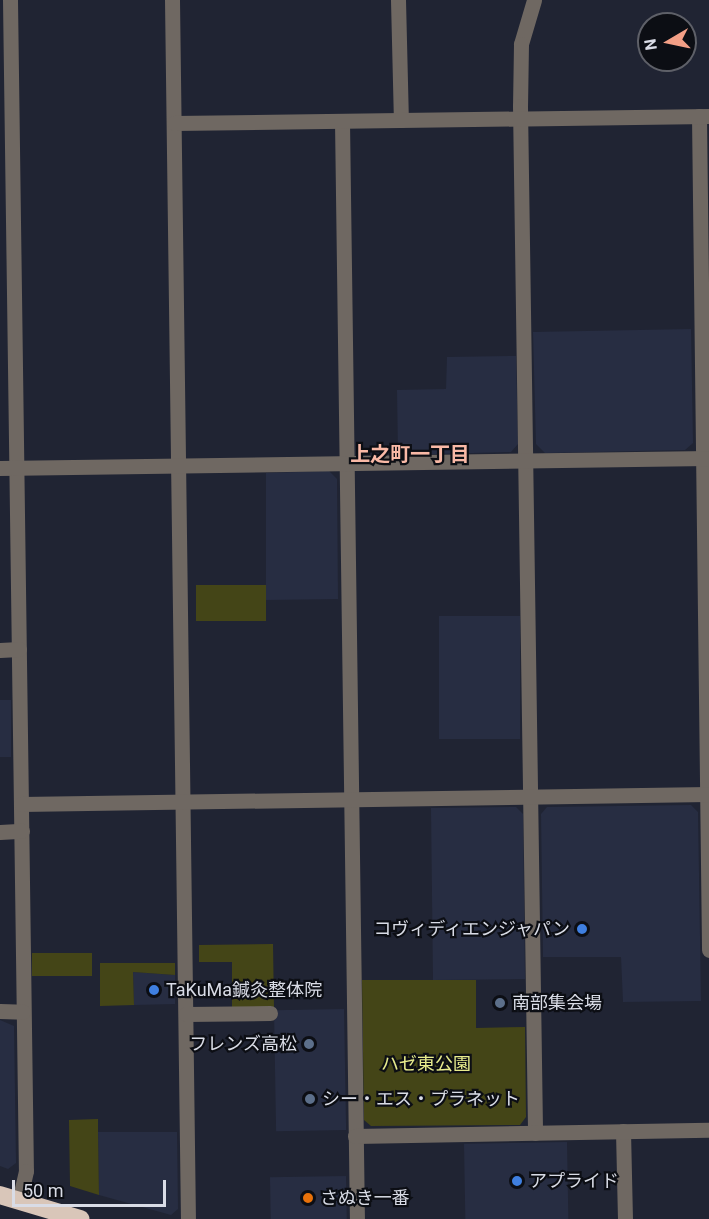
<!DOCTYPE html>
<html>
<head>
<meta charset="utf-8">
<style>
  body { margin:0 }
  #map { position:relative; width:709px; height:1219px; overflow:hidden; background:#202433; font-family:Roboto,"Noto Sans JP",sans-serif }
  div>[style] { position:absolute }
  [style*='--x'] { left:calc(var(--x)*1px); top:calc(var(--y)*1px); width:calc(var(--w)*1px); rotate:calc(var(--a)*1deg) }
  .built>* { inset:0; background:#272d42; transform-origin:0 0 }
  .green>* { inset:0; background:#444517; transform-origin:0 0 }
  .minor>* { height:15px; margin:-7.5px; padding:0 7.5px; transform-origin:7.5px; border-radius:7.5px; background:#6f6862 }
  .highway>* { height:18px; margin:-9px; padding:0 9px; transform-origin:9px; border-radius:9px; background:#d9c6b9 }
  .dots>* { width:16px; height:16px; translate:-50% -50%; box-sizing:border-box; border:3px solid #0c0e14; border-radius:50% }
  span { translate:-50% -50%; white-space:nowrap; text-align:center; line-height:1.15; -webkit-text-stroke:4.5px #0c0e14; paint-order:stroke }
  .poi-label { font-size:18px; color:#d9dce6 }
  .right { translate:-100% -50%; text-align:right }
  .left { translate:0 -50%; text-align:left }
  .park-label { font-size:18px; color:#e8ec8d }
  .neighbourhood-label { font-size:20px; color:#f9b9a6; font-weight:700 }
  .north { position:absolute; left:637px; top:12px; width:60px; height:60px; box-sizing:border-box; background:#0c0e14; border:2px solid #5e6068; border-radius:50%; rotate:261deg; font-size:16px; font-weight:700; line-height:24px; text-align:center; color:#d9dce6 }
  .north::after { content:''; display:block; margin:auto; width:21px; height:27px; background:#f39f86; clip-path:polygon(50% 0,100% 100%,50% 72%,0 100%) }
  .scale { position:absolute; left:12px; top:1180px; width:154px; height:27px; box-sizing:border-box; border:3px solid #d9dce6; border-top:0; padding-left:8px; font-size:18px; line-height:21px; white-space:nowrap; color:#d9dce6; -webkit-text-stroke:4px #0c0e14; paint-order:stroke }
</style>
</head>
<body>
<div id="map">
  <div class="built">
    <div style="clip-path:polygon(691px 329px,693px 443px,685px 450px,545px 453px,536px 444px,533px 332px)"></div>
    <div style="clip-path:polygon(516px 356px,518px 444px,511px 452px,398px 455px,397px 390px,446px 389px,447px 357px)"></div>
    <div style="clip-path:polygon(329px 471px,337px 479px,338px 599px,266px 600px,266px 473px)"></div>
    <div style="left:520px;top:616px;width:123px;height:81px;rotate:90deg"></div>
    <div style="left:0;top:700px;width:11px;height:57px"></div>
    <div style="clip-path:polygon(691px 805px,698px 812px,701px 1001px,623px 1002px,621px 957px,543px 957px,541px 814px,547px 807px)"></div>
    <div style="clip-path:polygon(516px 807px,523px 814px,525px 979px,433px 980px,431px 808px)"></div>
    <div style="clip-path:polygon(133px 972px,175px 975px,175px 1004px,134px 1005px)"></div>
    <div style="left:344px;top:1009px;width:121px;height:70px;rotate:89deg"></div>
    <div style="clip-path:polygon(0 1020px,14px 1026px,16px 1163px,8px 1169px,0 1166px)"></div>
    <div style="clip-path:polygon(98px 1132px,177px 1132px,178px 1209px,171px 1215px,99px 1195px)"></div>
    <div style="left:567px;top:1142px;width:77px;height:103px;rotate:89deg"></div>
    <div style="left:346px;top:1176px;width:43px;height:76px;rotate:89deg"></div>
  </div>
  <div class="green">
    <div style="left:266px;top:585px;width:36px;height:70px;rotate:90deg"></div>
    <div style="clip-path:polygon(273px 944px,274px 1008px,232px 1009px,232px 962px,199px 962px,199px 945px)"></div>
    <div style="left:32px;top:953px;width:60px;height:23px"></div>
    <div style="clip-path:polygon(100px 963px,175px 963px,175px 975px,133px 972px,134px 1005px,100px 1006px)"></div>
    <div style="clip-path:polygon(362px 980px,476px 980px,476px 1028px,525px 1027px,526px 1117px,520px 1125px,371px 1126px,364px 1120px)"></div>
    <div style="clip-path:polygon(98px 1119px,98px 1132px,99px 1195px,70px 1186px,69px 1120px)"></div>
  </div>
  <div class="minor">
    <div style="--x:10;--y:0;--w:1171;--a:89.22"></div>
    <div style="--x:26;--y:1171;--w:31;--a:103"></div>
    <div style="--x:172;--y:0;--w:1219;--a:89.25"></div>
    <div style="--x:398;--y:0;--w:120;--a:88.6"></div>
    <div style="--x:534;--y:0;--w:46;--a:106.5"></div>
    <div style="--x:521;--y:44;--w:62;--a:90.9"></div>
    <div style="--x:520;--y:106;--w:1027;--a:89.16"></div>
    <div style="--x:699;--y:116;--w:834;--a:89.31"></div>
    <div style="--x:342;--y:121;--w:1098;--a:89.22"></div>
    <div style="--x:174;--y:123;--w:535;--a:-0.75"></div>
    <div style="--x:0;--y:468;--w:709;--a:-0.81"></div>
    <div style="--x:0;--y:650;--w:19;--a:-3"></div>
    <div style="--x:21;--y:804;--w:688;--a:-0.83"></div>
    <div style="--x:0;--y:832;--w:22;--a:-3"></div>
    <div style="--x:0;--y:1011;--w:23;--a:2"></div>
    <div style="--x:186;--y:1014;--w:84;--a:-0.7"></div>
    <div style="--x:623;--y:1131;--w:88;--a:88.7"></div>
    <div style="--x:355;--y:1136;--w:354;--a:-1"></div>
  </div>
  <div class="highway">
    <div style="--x:0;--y:1195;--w:84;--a:16.7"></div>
  </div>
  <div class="dots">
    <div style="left:582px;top:929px;background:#3f7fe0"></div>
    <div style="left:154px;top:990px;background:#3f7fe0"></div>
    <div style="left:500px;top:1003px;background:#5c6f8a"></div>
    <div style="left:309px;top:1044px;background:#5c6f8a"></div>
    <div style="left:310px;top:1099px;background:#5c6f8a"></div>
    <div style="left:517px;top:1181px;background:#3f7fe0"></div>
    <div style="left:308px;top:1198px;background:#e8710a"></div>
  </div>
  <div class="poi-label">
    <span class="right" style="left:570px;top:929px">コヴィディエンジャパン</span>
    <span class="left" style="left:166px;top:990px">TaKuMa鍼灸整体院</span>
    <span class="left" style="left:512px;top:1003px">南部集会場</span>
    <span class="right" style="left:297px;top:1044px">フレンズ高松</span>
    <span class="left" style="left:322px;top:1099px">シー・エス・プラネット</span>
    <span class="left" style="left:529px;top:1181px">アプライド</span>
    <span class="left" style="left:320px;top:1198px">さぬき一番</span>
  </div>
  <div class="park-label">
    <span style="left:426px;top:1064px">ハゼ東公園</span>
  </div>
  <div class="neighbourhood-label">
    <span style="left:410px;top:454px">上之町一丁目</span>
  </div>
  <div class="north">N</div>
  <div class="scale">50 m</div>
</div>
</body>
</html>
